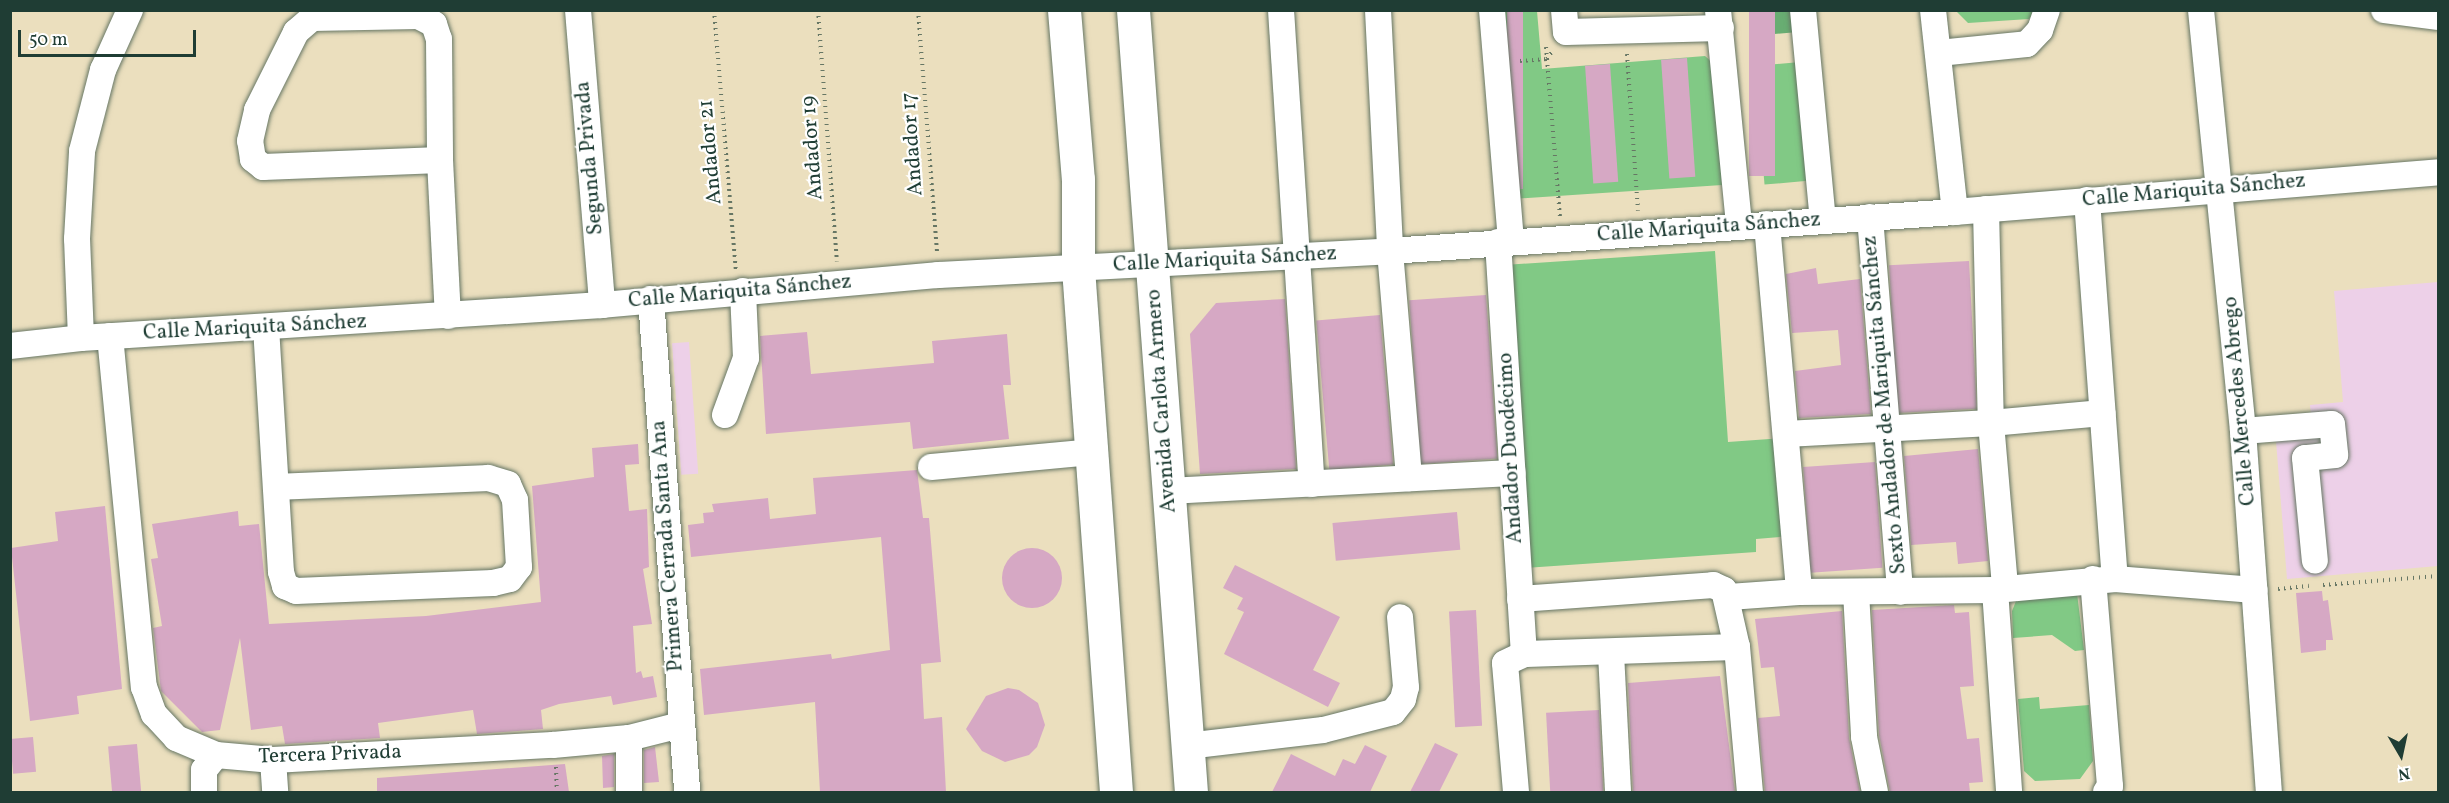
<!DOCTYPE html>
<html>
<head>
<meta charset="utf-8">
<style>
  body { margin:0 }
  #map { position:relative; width:2449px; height:803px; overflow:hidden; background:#ebdfbe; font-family:Vollkorn,serif }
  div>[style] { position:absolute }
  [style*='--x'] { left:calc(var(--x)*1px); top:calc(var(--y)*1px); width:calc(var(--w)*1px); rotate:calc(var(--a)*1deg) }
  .built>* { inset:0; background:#edd0e8; transform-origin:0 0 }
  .green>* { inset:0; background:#81c985; transform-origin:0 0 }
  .forest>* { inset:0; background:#68ad72 }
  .building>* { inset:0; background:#d6a8c4; transform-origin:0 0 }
  .round { border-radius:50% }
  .path>* { height:4px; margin-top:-2px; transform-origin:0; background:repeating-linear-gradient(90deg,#667664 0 1.5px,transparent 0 6px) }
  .roads { filter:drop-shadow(0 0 2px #667664) drop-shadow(0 0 2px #667664) }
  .minor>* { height:26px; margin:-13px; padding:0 13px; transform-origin:13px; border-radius:13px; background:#fff }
  .major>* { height:33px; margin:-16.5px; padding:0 16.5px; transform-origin:16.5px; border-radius:16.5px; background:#fff }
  span { translate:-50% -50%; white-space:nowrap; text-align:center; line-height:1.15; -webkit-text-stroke:4.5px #fff; paint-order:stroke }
  .street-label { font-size:21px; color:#1f3d34 }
  .frame { position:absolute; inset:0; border:12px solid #1f3d34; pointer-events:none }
  .north { position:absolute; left:2371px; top:725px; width:60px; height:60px; -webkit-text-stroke:4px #fff; paint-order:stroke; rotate:171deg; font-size:16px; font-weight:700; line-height:24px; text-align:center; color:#1f3d34 }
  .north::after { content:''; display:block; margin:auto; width:21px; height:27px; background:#1f3d34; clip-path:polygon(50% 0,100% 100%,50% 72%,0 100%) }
  .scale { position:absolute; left:18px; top:30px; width:178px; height:27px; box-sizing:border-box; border:3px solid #1f3d34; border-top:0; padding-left:8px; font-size:18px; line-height:21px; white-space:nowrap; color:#1f3d34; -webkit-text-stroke:4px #fff; paint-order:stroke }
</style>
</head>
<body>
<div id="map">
  <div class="built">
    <div style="clip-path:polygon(2438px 282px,2438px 566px,2287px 579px,2276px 441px,2313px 438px,2310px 405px,2343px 402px,2334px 291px)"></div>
    <div style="left:689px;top:342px;width:132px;height:17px;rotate:86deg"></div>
  </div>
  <div class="green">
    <div style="clip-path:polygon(1497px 11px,1537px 11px,1542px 69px,1705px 56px,1713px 63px,1722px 185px,1512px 199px)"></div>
    <div style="clip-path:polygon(1956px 11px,2036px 11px,2029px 19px,1968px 23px)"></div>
    <div style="left:1800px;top:62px;width:119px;height:46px;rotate:85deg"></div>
    <div style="clip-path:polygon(1715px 251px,1728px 442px,1783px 438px,1790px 536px,1756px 539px,1756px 552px,1525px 568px,1504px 265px)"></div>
    <div style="clip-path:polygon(2077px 593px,2084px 650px,2075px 651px,2052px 635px,2013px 638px,2012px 611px,2018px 596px)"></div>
    <div style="clip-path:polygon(2039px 697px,2040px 709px,2089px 705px,2093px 761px,2080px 779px,2035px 781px,2024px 771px,2018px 699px)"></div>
  </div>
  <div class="forest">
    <div style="clip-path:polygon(1749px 11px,1796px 11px,1798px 32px,1751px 36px)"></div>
  </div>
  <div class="building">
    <div style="left:1507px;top:10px;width:16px;height:179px"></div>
    <div style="left:1749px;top:10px;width:26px;height:166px"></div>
    <div style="left:1687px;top:58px;width:119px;height:26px;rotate:86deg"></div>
    <div style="left:1610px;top:64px;width:118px;height:25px;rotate:86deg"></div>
    <div style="left:1969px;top:261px;width:148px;height:80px;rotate:87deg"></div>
    <div style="clip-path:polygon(1816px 268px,1818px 284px,1860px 279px,1871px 414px,1799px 418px,1795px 371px,1841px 365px,1838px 330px,1792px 333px,1786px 274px)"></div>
    <div style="left:1486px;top:295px;width:164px;height:77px;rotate:86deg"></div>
    <div style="clip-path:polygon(1285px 299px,1296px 469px,1200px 474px,1190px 334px,1216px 303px)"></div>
    <div style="left:1380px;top:315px;width:150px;height:64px;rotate:85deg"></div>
    <div style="clip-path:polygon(807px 332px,811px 374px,934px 363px,932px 341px,1007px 334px,1011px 385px,1003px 385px,1009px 439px,913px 449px,910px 422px,766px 434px,760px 336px)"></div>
    <div style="clip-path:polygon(638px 444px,639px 464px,625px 465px,629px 511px,647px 509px,649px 567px,643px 569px,652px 624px,633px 626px,636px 673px,641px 671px,643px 678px,653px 676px,657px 697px,613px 705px,611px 696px,559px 704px,541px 710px,543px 729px,477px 734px,473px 710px,378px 723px,380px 738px,285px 744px,282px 726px,251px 730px,240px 638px,220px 730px,202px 732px,161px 691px,153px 628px,162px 626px,151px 559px,158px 558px,152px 524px,238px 511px,239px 526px,259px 524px,269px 624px,426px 616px,541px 602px,532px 486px,594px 477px,592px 448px)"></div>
    <div style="clip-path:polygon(1978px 449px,1988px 561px,1958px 564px,1956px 542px,1911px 545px,1904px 456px)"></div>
    <div style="left:1875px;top:462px;width:106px;height:72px;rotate:86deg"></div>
    <div style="clip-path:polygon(917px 470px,923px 518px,929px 518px,941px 662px,921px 664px,924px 719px,942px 717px,946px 792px,820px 792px,815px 702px,704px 715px,700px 669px,831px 654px,832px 659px,890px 650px,881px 537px,691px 557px,688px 525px,704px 523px,703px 513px,714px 512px,712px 504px,768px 498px,770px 519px,816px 514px,813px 478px)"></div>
    <div style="clip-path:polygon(105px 506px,122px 689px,77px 696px,79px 714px,30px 721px,11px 548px,58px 541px,55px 512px)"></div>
    <div style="left:1457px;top:512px;width:38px;height:125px;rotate:85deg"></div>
    <div class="round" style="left:1002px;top:548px;width:60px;height:60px"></div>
    <div style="clip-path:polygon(1235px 565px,1340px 617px,1313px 670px,1340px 683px,1328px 707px,1224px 654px,1244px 612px,1237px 609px,1243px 598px,1223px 588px)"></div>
    <div style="clip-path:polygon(2322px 591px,2323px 601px,2328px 600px,2333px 640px,2326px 640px,2326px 650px,2301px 653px,2296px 593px)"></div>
    <div style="clip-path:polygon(1954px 605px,1955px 613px,1969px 612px,1974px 686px,1960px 687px,1967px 739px,1979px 738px,1983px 782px,1969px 783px,1970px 792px,1890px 792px,1879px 735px,1872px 610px)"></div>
    <div style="left:1476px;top:610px;width:116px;height:27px;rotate:87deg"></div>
    <div style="clip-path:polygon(1842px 611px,1849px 738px,1860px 792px,1765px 792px,1758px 718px,1780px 716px,1774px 667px,1761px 668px,1755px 619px)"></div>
    <div style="clip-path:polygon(1720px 676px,1735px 792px,1633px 792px,1628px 683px)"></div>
    <div style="clip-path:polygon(1008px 688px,1019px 690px,1038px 703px,1045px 725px,1037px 747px,1029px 755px,1005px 762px,982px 751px,966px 729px,986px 696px)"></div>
    <div style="left:1599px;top:710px;width:82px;height:53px;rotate:87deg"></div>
    <div style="left:33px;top:737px;width:35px;height:23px;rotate:85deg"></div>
    <div style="clip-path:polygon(1435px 743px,1458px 754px,1439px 792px,1410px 792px)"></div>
    <div style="left:137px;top:744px;width:48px;height:29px;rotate:85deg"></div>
    <div style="clip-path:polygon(1365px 745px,1387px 756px,1370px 792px,1272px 792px,1291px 754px,1335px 776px,1343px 759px,1355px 764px)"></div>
    <div style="clip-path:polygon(655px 747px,659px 782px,644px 783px,644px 750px)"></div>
    <div style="clip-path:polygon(614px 754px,614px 787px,603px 788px,602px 756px)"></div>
    <div style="clip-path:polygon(565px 764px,569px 792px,377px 792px,377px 778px)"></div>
  </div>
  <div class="path">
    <div style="--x:714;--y:10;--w:261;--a:85.2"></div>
    <div style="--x:818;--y:10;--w:252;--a:85.7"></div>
    <div style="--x:918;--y:10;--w:243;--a:85.5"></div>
    <div style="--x:1546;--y:47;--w:170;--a:85.3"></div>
    <div style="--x:1627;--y:54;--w:157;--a:86"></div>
    <div style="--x:1520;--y:61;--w:27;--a:-4"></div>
    <div style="--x:1547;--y:59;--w:11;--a:-56"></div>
    <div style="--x:2323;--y:585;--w:115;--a:-4.5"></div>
    <div style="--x:2278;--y:589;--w:31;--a:-6"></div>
    <div style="--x:556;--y:767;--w:25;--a:88"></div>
  </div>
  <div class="roads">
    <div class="minor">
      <div style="--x:578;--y:10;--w:296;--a:85.3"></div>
      <div style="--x:1281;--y:10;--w:475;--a:86.3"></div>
      <div style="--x:1378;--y:10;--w:241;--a:87.1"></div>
      <div style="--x:1390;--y:251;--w:228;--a:85.2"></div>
      <div style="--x:1492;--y:10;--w:233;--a:85.3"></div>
      <div style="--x:1564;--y:10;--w:22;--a:85"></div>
      <div style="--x:1566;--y:32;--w:155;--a:-1.5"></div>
      <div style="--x:1718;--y:10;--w:217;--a:84.4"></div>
      <div style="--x:1803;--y:10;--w:211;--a:84.6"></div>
      <div style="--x:1933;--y:10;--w:203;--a:83.8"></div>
      <div style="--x:2201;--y:10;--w:423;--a:84.3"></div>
      <div style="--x:2243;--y:431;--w:362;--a:85.9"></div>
      <div style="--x:2384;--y:10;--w:54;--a:7.4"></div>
      <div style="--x:1939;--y:53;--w:88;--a:-5.8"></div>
      <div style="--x:2027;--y:44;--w:19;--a:-47"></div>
      <div style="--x:2040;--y:30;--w:21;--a:-71"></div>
      <div style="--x:440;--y:160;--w:177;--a:177.7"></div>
      <div style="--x:263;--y:167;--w:13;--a:-141"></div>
      <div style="--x:253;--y:159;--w:18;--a:-99"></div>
      <div style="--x:250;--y:141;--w:32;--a:-77"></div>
      <div style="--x:257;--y:110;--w:87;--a:-63.4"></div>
      <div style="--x:296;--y:32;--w:21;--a:-41"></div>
      <div style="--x:312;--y:18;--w:106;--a:-1.1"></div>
      <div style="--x:418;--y:16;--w:18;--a:27"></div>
      <div style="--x:434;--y:24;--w:16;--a:72"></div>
      <div style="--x:439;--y:39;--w:121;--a:89.5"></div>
      <div style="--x:440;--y:160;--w:156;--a:87.1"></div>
      <div style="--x:2087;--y:200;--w:380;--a:85.8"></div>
      <div style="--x:1986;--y:209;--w:214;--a:88.7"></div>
      <div style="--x:1991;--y:423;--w:165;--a:85.1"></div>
      <div style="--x:1870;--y:217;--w:376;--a:85.4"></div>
      <div style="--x:1767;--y:224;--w:369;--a:85"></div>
      <div style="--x:1498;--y:242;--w:413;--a:86.4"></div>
      <div style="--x:651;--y:299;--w:494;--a:85.8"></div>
      <div style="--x:266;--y:327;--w:245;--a:86.5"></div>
      <div style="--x:281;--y:572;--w:15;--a:74"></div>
      <div style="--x:285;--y:586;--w:12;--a:24"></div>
      <div style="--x:296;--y:591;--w:197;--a:-2.3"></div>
      <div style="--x:493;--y:583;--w:17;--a:-13"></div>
      <div style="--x:510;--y:579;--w:15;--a:-53"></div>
      <div style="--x:519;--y:567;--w:67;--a:-93.4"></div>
      <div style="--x:515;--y:500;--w:17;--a:-114"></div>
      <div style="--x:508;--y:484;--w:21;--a:-163"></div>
      <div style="--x:488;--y:478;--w:212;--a:177.6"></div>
      <div style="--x:110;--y:336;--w:353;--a:84.5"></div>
      <div style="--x:144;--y:687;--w:29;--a:70"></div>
      <div style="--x:154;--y:714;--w:33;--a:47"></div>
      <div style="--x:176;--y:738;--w:43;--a:23"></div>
      <div style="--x:216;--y:755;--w:57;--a:5"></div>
      <div style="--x:273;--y:760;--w:280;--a:-3.1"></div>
      <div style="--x:553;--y:745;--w:76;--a:-5.3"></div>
      <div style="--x:629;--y:738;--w:53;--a:-14.3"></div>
      <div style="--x:81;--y:338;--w:99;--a:-92.3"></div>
      <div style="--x:77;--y:239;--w:88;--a:-86.7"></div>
      <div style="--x:82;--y:151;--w:84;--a:-75.5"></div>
      <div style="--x:103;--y:70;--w:66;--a:-65.8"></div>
      <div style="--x:10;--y:346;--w:71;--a:-6.4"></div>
      <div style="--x:81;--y:338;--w:522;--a:-3.62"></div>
      <div style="--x:602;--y:305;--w:337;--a:-5.1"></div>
      <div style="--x:938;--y:275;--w:453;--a:-3"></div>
      <div style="--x:1390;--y:251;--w:566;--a:-3.95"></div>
      <div style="--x:1955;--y:212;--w:485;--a:-4.7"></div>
      <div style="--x:725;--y:415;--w:61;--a:-69.8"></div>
      <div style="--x:746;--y:358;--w:67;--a:-92.6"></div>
      <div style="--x:2243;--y:431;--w:89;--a:-4.5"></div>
      <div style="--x:2332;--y:424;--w:31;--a:84"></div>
      <div style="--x:2335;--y:455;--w:30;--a:174"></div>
      <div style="--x:2305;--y:458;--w:103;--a:84.5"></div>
      <div style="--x:1786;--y:434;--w:205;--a:-3.1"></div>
      <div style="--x:1991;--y:423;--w:112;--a:-5.1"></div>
      <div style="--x:931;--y:467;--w:164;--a:-5.3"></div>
      <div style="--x:1167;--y:491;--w:346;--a:-3"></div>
      <div style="--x:2093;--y:579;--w:208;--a:85.3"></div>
      <div style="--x:2110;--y:786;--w:7;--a:124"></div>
      <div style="--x:1995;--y:590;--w:202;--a:86"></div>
      <div style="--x:1856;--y:592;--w:145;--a:86.8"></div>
      <div style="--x:1864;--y:737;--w:56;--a:78.7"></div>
      <div style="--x:1729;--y:597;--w:70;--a:-4.1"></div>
      <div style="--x:1799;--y:592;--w:196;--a:-0.6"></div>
      <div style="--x:1995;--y:590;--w:121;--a:-5.2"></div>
      <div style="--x:2115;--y:579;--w:140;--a:4.5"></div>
      <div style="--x:1520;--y:599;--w:194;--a:-4.1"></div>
      <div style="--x:1713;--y:585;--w:12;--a:24"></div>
      <div style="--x:1724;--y:590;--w:58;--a:77.2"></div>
      <div style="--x:1737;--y:647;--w:146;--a:84.9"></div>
      <div style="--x:1611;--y:653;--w:139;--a:87.1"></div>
      <div style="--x:1187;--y:746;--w:137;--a:-6.7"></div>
      <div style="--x:1323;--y:730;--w:72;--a:-14.4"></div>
      <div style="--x:1393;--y:712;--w:16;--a:-52"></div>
      <div style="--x:1403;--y:699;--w:12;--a:-76"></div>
      <div style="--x:1406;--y:687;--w:70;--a:-94.9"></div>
      <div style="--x:273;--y:760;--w:32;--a:86"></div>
      <div style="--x:204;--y:792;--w:22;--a:-90"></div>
      <div style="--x:204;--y:770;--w:19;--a:-51"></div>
      <div style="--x:629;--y:792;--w:54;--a:-90"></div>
      <div style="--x:1516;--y:792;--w:129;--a:-94.9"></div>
      <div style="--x:1505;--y:663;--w:21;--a:-25"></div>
      <div style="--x:1524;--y:654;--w:213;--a:-1.9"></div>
    </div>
    <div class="major">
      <div style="--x:1064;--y:10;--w:170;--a:85.3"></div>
      <div style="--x:1078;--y:179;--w:89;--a:90"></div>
      <div style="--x:1078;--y:268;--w:525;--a:85.85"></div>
      <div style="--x:1133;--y:10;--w:784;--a:85.76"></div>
    </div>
  </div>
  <div class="street-label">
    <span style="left:913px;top:144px;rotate:-94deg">Andador 17</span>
    <span style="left:813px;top:148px;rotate:-94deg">Andador 19</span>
    <span style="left:711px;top:152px;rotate:-95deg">Andador 21</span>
    <span style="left:590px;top:158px;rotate:-95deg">Segunda Privada</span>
    <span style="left:2194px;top:191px;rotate:-5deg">Calle Mariquita Sánchez</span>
    <span style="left:1709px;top:228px;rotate:-4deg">Calle Mariquita Sánchez</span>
    <span style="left:1225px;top:260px;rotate:-3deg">Calle Mariquita Sánchez</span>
    <span style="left:740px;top:292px;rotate:-5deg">Calle Mariquita Sánchez</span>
    <span style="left:255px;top:328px;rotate:-3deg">Calle Mariquita Sánchez</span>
    <span style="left:1162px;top:401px;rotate:-94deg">Avenida Carlota Armero</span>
    <span style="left:2240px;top:401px;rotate:-95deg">Calle Mercedes Abrego</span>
    <span style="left:1885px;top:405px;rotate:-95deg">Sexto Andador de Mariquita Sánchez</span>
    <span style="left:1511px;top:448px;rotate:-93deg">Andador Duodécimo</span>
    <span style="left:668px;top:546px;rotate:-94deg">Primera Cerrada Santa Ana</span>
    <span style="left:330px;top:755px;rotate:-2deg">Tercera Privada</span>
  </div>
  <div class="frame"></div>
  <div class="north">N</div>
  <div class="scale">50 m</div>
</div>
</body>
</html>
